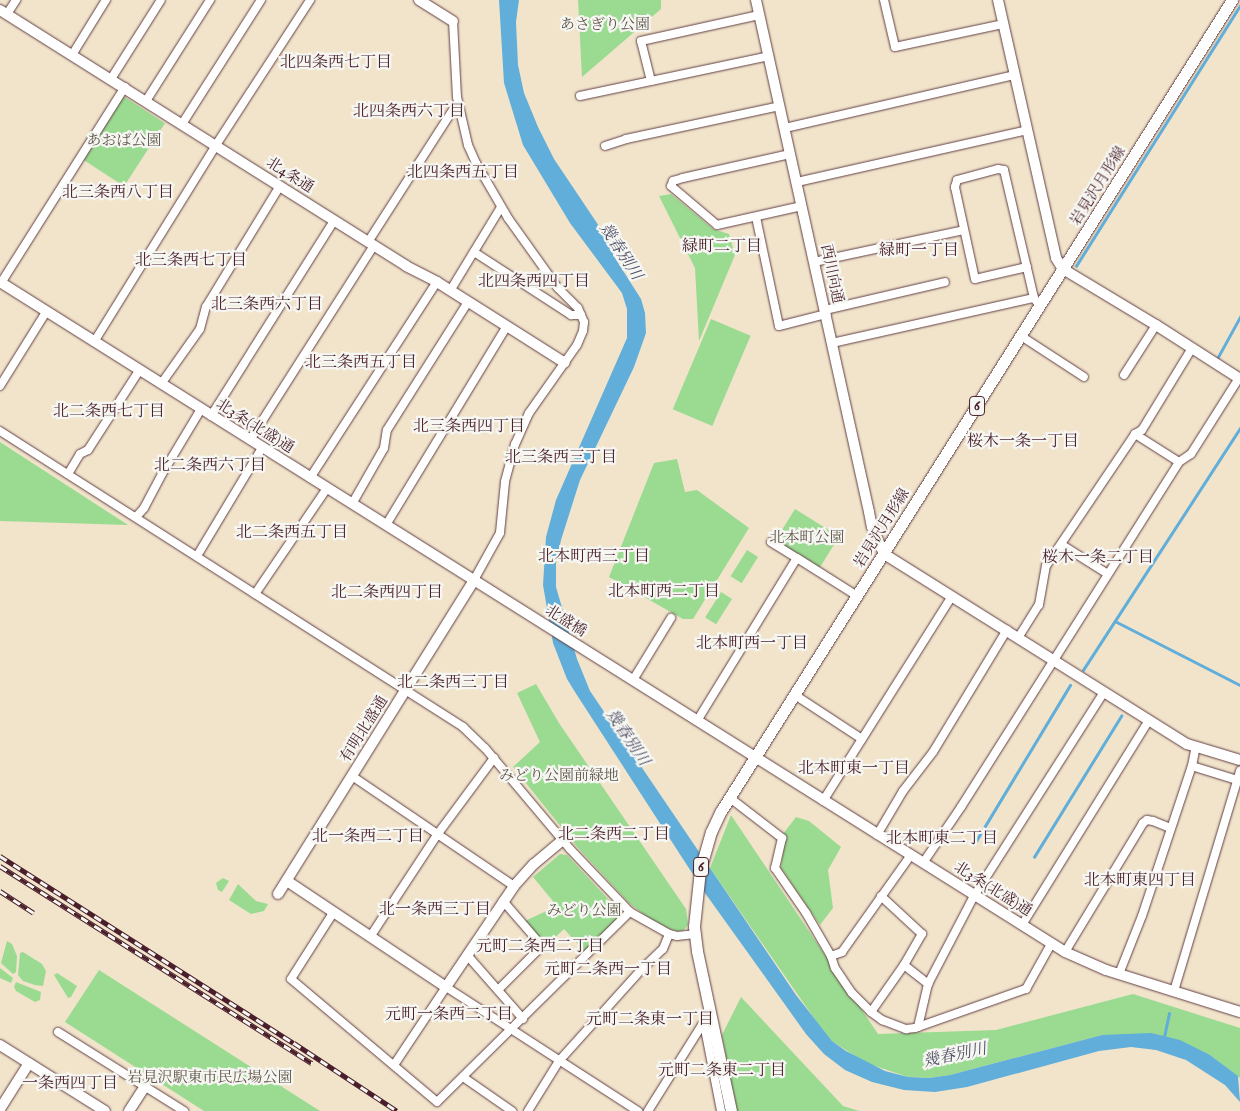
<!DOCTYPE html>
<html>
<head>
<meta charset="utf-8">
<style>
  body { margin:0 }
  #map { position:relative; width:1240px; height:1111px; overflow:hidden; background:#f1e4cb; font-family:"IM FELL English","Noto Serif JP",serif }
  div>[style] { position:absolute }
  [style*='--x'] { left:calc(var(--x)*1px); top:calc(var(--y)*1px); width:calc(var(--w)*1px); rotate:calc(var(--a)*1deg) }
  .green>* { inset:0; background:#9adb91; transform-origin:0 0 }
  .water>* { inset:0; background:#60aed9 }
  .stream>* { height:2.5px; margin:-1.25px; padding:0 1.25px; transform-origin:1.25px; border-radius:1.25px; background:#60aed9 }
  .roads { filter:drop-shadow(0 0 1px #633d43) drop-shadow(0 0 1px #633d43) }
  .street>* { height:8px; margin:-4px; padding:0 4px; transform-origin:4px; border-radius:4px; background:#fff }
  .secondary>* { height:10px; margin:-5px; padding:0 5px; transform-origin:5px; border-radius:5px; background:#fff }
  .primary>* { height:11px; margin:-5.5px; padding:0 5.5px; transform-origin:5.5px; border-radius:5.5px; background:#fff }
  .rail>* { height:4.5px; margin-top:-2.25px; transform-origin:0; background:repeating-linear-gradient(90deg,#f6f6f2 0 8px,#4a1f2b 0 16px); box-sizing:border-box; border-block:1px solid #4a1f2b }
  span { translate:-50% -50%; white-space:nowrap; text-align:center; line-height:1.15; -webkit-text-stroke:4.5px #f6f6f2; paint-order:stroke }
  .shield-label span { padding:1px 4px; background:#f6f6f2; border:1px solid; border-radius:4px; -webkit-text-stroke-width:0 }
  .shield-label { font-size:14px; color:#4a1f2b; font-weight:700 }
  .park-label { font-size:15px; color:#62574a }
  .street-label { font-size:15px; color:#4a1f2b }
  .neighbourhood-label { font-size:16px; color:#4a1f2b }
  .water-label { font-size:16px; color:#525168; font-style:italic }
</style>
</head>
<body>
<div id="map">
  <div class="green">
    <div style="clip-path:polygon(578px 0,661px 0,661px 9px,582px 77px)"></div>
    <div style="left:123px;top:96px;width:50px;height:75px;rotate:33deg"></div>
    <div style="clip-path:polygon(671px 194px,713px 229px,729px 234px,735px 255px,699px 341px,695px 268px,659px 196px)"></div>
    <div style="left:711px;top:319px;width:43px;height:98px;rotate:23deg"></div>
    <div style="clip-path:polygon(0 442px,128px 525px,0 521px)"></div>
    <div style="clip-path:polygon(677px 459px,685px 492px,697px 490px,749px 528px,693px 619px,683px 619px,609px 577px,654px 463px)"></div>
    <div style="left:795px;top:509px;width:52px;height:37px;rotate:32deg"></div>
    <div style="left:747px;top:550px;width:13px;height:31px;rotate:32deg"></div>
    <div style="left:721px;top:592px;width:13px;height:30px;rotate:32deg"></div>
    <div style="clip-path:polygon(536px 684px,559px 723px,686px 909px,688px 925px,685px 929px,680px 932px,672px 930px,651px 920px,629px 903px,578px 848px,513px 767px,540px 742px,517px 693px)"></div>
    <div style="clip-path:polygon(731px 815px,878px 1034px,996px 1030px,1133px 994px,1240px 1028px,1240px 1078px,1210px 1055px,1102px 1035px,950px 1075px,929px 1078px,908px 1077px,866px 1063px,832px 1041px,816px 1021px,710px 868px)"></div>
    <div style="clip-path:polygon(796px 817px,809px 821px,841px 847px,828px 870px,833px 908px,820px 925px,781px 868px,785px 836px,783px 834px)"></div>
    <div style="clip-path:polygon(560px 854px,567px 855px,622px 914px,623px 918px,586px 953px,564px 929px,546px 946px,525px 921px,557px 906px,533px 877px)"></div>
    <div style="clip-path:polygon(223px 878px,229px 881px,222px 892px,218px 890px,216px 883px)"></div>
    <div style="clip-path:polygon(238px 884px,256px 901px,268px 904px,264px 911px,251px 914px,229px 900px)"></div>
    <div style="clip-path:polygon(7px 941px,12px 944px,17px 956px,16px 972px,13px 974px,1px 963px)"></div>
    <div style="clip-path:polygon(23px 952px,42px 964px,46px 971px,43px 986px,35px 985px,23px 981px,18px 975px,20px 953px)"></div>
    <div style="clip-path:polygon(0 968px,13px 978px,11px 983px,0 978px)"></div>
    <div style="clip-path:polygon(99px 970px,320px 1111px,204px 1111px,65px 1022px)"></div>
    <div style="clip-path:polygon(57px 973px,77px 986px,71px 997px,68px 998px,54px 975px)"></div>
    <div style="clip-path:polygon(16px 982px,41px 992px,40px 1000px,35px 1002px,16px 991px,14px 987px)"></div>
    <div style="clip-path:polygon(741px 997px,843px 1106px,859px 1111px,736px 1111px,722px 1035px)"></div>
  </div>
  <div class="water">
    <div style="clip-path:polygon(499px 0,519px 0,516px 22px,518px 65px,524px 93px,538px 127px,554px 159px,613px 247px,613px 255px,641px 299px,645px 313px,646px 333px,634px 367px,580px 480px,561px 540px,556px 563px,556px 587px,577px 659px,590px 691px,796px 995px,832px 1041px,846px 1051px,885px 1071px,908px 1077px,929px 1078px,950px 1075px,1102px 1035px,1151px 1033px,1180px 1040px,1210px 1055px,1238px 1076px,1240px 1102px,1225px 1085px,1186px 1060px,1156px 1050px,1131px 1047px,1099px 1051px,967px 1087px,935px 1092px,904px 1090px,872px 1082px,845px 1070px,824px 1054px,806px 1034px,705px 893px,575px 692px,567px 679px,553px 643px,543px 585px,546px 537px,556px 500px,627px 338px,627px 309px,622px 293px,570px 223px,523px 145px,504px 83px)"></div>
  </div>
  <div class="stream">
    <div style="--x:1076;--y:266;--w:307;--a:-57.8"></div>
    <div style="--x:1218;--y:357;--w:46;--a:-61.2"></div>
    <div style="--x:1115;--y:621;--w:140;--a:27.1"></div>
    <div style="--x:1083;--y:670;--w:288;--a:-57"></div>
    <div style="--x:976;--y:841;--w:182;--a:-58.9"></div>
    <div style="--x:1034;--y:857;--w:166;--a:-58.3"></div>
    <div style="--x:1164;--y:1037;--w:24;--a:-78"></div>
  </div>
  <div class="roads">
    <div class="street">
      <div style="--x:884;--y:0;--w:48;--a:76.8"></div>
      <div style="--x:895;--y:47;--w:110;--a:-12"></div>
      <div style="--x:7;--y:14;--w:17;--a:-57"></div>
      <div style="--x:453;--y:21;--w:76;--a:87"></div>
      <div style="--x:457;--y:97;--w:49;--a:77.1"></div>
      <div style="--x:468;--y:145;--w:20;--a:66"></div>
      <div style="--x:476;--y:163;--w:64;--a:59.8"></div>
      <div style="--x:508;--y:218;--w:86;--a:54.5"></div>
      <div style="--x:558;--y:288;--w:28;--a:45"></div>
      <div style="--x:578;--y:308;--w:15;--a:67"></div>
      <div style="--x:584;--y:322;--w:9;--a:96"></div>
      <div style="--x:583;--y:331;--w:15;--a:113"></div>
      <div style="--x:577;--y:345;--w:83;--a:125.2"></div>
      <div style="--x:529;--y:413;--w:34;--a:114"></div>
      <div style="--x:515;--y:444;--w:39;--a:105"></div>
      <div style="--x:505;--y:482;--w:51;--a:95.6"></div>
      <div style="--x:500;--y:533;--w:54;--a:119"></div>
      <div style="--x:72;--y:55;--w:65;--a:-58.3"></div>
      <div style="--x:111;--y:79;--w:93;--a:-57.7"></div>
      <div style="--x:651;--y:81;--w:41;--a:-104"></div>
      <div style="--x:641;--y:41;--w:121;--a:-12.4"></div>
      <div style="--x:580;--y:96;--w:193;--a:-11.9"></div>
      <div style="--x:146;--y:101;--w:120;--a:-57.6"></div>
      <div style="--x:182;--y:124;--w:147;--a:-57.5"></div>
      <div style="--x:785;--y:128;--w:235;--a:-13"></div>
      <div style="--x:605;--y:146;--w:22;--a:-18"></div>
      <div style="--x:626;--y:139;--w:157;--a:-12.1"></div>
      <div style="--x:790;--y:154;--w:110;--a:167.4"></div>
      <div style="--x:683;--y:178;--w:10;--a:163"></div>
      <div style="--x:673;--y:181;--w:5;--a:112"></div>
      <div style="--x:671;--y:186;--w:60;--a:40.3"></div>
      <div style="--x:717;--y:225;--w:87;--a:-12.6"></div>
      <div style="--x:797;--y:182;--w:236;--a:-12.7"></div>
      <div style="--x:756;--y:217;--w:111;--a:78.1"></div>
      <div style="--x:779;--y:326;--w:49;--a:-14.3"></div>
      <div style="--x:368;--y:242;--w:166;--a:-57.3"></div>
      <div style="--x:474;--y:252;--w:116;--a:33"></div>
      <div style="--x:571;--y:315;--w:10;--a:0"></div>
      <div style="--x:814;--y:262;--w:153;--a:-12"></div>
      <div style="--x:1027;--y:267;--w:53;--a:167"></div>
      <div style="--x:975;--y:279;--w:94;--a:-102.3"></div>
      <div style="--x:955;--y:187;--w:7;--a:-74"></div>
      <div style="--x:957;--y:180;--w:42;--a:-15"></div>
      <div style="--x:998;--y:169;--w:6;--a:9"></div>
      <div style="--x:1004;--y:170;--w:131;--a:76.8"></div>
      <div style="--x:1034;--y:298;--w:10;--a:53"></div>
      <div style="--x:1;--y:283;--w:232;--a:-57.7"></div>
      <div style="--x:450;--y:291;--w:98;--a:-58.7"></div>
      <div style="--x:825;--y:310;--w:123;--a:-13.1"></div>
      <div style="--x:1021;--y:336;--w:75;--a:33.1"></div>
      <div style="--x:94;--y:342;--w:232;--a:-58.2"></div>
      <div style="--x:216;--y:145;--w:173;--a:-57"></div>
      <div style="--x:832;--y:343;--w:207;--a:-12.6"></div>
      <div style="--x:1124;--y:375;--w:59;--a:-57.4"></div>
      <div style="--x:161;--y:384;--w:67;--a:-54.7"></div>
      <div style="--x:200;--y:329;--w:23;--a:-75"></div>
      <div style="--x:206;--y:307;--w:142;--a:-58.6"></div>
      <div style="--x:0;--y:386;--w:87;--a:-58.1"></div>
      <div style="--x:211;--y:416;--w:231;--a:-57.8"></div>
      <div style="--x:0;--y:431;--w:550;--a:32.59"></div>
      <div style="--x:463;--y:727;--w:30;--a:44"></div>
      <div style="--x:485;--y:748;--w:132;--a:49.9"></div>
      <div style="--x:570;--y:849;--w:87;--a:46.4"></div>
      <div style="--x:630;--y:912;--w:45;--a:29.4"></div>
      <div style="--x:669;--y:934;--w:8;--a:14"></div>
      <div style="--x:677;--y:936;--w:18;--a:-6"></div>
      <div style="--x:1135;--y:434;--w:52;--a:32.5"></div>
      <div style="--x:1179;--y:462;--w:14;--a:-34"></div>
      <div style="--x:1191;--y:454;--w:90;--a:-57.7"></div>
      <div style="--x:250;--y:440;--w:231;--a:-57.5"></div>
      <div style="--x:68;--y:474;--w:23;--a:-59"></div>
      <div style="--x:80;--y:454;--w:9;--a:-27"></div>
      <div style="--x:88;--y:450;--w:94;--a:-57.2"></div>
      <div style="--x:310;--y:478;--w:234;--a:-57.1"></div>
      <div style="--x:352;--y:504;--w:64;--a:-60.3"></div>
      <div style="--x:384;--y:448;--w:18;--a:-81"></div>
      <div style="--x:387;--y:430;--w:151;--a:-57.7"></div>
      <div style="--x:136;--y:517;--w:12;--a:-48"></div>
      <div style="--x:144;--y:508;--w:38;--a:-62"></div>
      <div style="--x:162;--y:474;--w:76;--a:-59"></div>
      <div style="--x:386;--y:525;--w:233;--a:-58.7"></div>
      <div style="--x:771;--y:542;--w:31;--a:32"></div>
      <div style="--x:1062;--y:545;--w:54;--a:32.2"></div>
      <div style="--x:197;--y:556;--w:126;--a:-59"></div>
      <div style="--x:255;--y:594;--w:128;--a:-55.8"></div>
      <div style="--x:1018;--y:638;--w:39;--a:-58"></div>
      <div style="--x:1039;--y:605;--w:40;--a:-80"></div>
      <div style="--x:1046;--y:566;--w:159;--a:-56"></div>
      <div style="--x:1135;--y:434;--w:8;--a:-30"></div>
      <div style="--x:1142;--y:430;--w:96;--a:-58.6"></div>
      <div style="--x:633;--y:680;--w:73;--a:-58.5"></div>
      <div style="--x:795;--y:695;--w:80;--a:33.3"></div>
      <div style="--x:697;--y:721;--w:191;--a:-58.5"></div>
      <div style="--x:797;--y:558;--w:71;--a:32.3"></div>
      <div style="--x:1192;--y:766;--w:47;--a:17.3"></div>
      <div style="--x:352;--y:776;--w:196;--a:34.2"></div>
      <div style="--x:730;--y:798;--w:66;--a:37.6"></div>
      <div style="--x:782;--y:838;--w:31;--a:103"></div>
      <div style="--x:775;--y:868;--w:55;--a:55.4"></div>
      <div style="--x:806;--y:913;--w:50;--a:59.8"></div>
      <div style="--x:831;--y:956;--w:13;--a:72"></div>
      <div style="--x:835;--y:968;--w:30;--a:56"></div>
      <div style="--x:852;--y:993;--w:27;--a:45"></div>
      <div style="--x:871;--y:1012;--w:14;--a:36"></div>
      <div style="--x:882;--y:1020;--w:26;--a:21"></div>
      <div style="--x:906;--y:1029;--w:9;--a:-6"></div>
      <div style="--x:915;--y:1028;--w:118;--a:-19.4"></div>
      <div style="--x:1026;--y:989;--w:51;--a:-60.9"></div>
      <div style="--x:823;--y:801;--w:242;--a:-57.8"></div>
      <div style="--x:877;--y:835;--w:51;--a:-59.4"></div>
      <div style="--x:903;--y:791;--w:49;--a:-52.4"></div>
      <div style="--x:933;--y:752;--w:143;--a:-58.8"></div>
      <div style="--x:923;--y:863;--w:68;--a:-55.8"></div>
      <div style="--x:961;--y:807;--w:408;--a:-57.7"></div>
      <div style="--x:333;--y:913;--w:78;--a:122.5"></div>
      <div style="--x:291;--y:979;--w:191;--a:40.1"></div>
      <div style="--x:437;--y:1102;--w:271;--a:-44.6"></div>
      <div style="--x:1022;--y:925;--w:241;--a:-58.2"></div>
      <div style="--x:370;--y:937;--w:122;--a:-56.7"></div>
      <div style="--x:437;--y:835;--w:96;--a:-53.5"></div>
      <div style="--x:1065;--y:952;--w:151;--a:-58.8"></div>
      <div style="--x:1143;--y:823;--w:5;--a:-37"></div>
      <div style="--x:1147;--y:820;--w:6;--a:9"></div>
      <div style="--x:1153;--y:821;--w:18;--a:22"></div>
      <div style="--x:467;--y:955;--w:85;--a:48.8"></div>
      <div style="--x:831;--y:956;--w:12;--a:-20"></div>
      <div style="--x:842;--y:952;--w:119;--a:-54.6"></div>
      <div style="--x:904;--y:965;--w:31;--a:38"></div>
      <div style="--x:1119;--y:974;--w:62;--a:-68.4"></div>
      <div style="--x:1142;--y:916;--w:158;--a:-71.6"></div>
      <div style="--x:1192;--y:766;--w:20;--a:-79"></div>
      <div style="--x:498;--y:990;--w:62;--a:-45"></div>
      <div style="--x:542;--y:946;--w:60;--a:-130.9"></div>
      <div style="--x:1174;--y:991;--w:230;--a:-73.3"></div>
      <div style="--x:871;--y:1012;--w:57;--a:-54.9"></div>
      <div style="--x:904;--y:965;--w:36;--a:-60"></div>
      <div style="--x:922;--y:934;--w:56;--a:-137.2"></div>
      <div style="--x:704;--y:1024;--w:89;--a:78.9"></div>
      <div style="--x:918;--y:1027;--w:44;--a:-76.9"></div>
      <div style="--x:928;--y:984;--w:99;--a:-62.4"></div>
      <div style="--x:974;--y:896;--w:242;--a:-57.5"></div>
      <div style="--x:58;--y:1032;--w:149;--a:32.1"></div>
      <div style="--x:394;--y:1065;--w:94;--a:-56.3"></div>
      <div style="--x:446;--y:987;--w:229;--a:32.9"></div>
      <div style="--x:463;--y:1077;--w:60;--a:34.8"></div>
      <div style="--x:528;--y:1111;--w:59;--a:-58.2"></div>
      <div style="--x:559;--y:1061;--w:122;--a:-48"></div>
      <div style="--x:641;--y:970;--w:30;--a:-44"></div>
      <div style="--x:663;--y:949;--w:16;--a:-68"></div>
      <div style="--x:648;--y:1111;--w:102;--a:-57.9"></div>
      <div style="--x:702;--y:1025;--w:11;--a:-22"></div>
    </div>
    <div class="secondary">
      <div style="--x:419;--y:0;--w:40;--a:32"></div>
      <div style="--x:756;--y:0;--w:524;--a:77.55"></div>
      <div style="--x:869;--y:512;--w:15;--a:79"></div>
      <div style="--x:872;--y:527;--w:30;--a:66"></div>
      <div style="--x:884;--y:554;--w:358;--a:32.1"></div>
      <div style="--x:1187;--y:744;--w:55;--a:16.8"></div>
      <div style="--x:998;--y:0;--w:264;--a:77.3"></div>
      <div style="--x:1056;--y:258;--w:13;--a:58"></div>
      <div style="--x:1063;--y:269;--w:109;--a:31.1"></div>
      <div style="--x:1156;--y:325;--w:100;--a:32.7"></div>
      <div style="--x:0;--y:10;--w:480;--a:32.2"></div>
      <div style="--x:406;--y:266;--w:35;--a:27"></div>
      <div style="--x:437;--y:282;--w:151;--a:32.3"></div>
      <div style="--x:0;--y:282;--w:1258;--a:32.17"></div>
      <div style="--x:1065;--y:952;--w:45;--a:23.7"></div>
      <div style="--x:1106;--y:970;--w:140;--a:17.4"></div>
      <div style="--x:287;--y:881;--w:191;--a:33.7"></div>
      <div style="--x:446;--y:987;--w:122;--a:-56"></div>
      <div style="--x:514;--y:886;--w:30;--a:-48"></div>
      <div style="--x:534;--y:864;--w:38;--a:-40"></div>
      <div style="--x:278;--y:894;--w:370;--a:-58"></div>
      <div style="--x:0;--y:1045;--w:124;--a:32.2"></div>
      <div style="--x:0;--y:1109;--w:54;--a:-57.8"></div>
      <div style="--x:129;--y:1111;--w:30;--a:-57"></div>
    </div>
    <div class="primary">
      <div style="--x:731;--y:1111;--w:164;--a:-102"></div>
      <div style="--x:697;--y:951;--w:25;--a:-97"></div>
      <div style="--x:694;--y:926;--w:56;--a:-83.9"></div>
      <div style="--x:700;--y:870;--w:40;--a:-74"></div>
      <div style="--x:711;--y:832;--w:23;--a:-65"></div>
      <div style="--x:721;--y:811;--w:959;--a:-57.79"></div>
    </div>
  </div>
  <div class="rail">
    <div style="--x:0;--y:856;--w:348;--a:32.5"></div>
    <div style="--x:294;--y:1043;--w:123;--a:33.4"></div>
    <div style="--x:0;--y:866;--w:369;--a:32.3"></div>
    <div style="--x:0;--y:891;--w:40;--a:32.9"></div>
  </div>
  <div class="shield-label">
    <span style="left:977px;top:406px">6</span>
    <span style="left:701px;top:867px">6</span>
  </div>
  <div class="park-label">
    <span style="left:605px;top:25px">あさぎり公園</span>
    <span style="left:124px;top:141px">あおば公園</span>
    <span style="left:807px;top:538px">北本町公園</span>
    <span style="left:559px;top:776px">みどり公園前緑地</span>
    <span style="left:584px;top:911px">みどり公園</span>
    <span style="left:210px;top:1078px">岩見沢駅東市民広場公園</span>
  </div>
  <div class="street-label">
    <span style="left:290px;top:175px;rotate:32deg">北4条通</span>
    <span style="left:1098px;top:186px;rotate:-58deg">岩見沢月形線</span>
    <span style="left:832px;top:274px;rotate:78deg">西川向通</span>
    <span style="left:255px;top:426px;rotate:32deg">北3条(北盛)通</span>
    <span style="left:882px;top:528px;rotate:-58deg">岩見沢月形線</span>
    <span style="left:566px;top:621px;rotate:32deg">北盛橋</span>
    <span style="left:364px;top:729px;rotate:-58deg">有明北盛通</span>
    <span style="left:993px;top:889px;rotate:32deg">北3条(北盛)通</span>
  </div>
  <div class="neighbourhood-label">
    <span style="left:336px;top:63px">北四条西七丁目</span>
    <span style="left:409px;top:112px">北四条西六丁目</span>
    <span style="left:463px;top:173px">北四条西五丁目</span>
    <span style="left:118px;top:193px">北三条西八丁目</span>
    <span style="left:722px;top:247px">緑町二丁目</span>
    <span style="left:919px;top:251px">緑町一丁目</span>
    <span style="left:191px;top:261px">北三条西七丁目</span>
    <span style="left:534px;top:282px">北四条西四丁目</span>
    <span style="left:267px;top:305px">北三条西六丁目</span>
    <span style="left:361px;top:363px">北三条西五丁目</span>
    <span style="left:109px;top:412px">北二条西七丁目</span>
    <span style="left:469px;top:427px">北三条西四丁目</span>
    <span style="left:1023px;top:442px">桜木一条一丁目</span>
    <span style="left:561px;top:458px">北三条西三丁目</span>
    <span style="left:210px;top:466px">北二条西六丁目</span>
    <span style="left:292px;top:533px">北二条西五丁目</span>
    <span style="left:594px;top:557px">北本町西三丁目</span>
    <span style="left:1098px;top:558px">桜木一条二丁目</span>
    <span style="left:664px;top:592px">北本町西二丁目</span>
    <span style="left:387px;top:593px">北二条西四丁目</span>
    <span style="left:752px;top:644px">北本町西一丁目</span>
    <span style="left:453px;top:683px">北二条西三丁目</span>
    <span style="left:854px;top:769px">北本町東一丁目</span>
    <span style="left:614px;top:835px">北二条西二丁目</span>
    <span style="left:368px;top:837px">北一条西二丁目</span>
    <span style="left:942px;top:839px">北本町東二丁目</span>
    <span style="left:1140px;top:881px">北本町東四丁目</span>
    <span style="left:435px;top:910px">北一条西三丁目</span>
    <span style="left:540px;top:947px">元町二条西二丁目</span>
    <span style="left:608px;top:970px">元町二条西一丁目</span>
    <span style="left:449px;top:1015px">元町一条西二丁目</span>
    <span style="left:650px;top:1020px">元町二条東一丁目</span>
    <span style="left:722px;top:1071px">元町二条東二丁目</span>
    <span style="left:70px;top:1084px">一条西四丁目</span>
  </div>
  <div class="water-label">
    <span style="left:620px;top:252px;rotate:57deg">幾春別川</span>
    <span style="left:627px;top:738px;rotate:56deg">幾春別川</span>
    <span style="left:955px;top:1056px;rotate:-12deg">幾春別川</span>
  </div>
</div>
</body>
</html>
